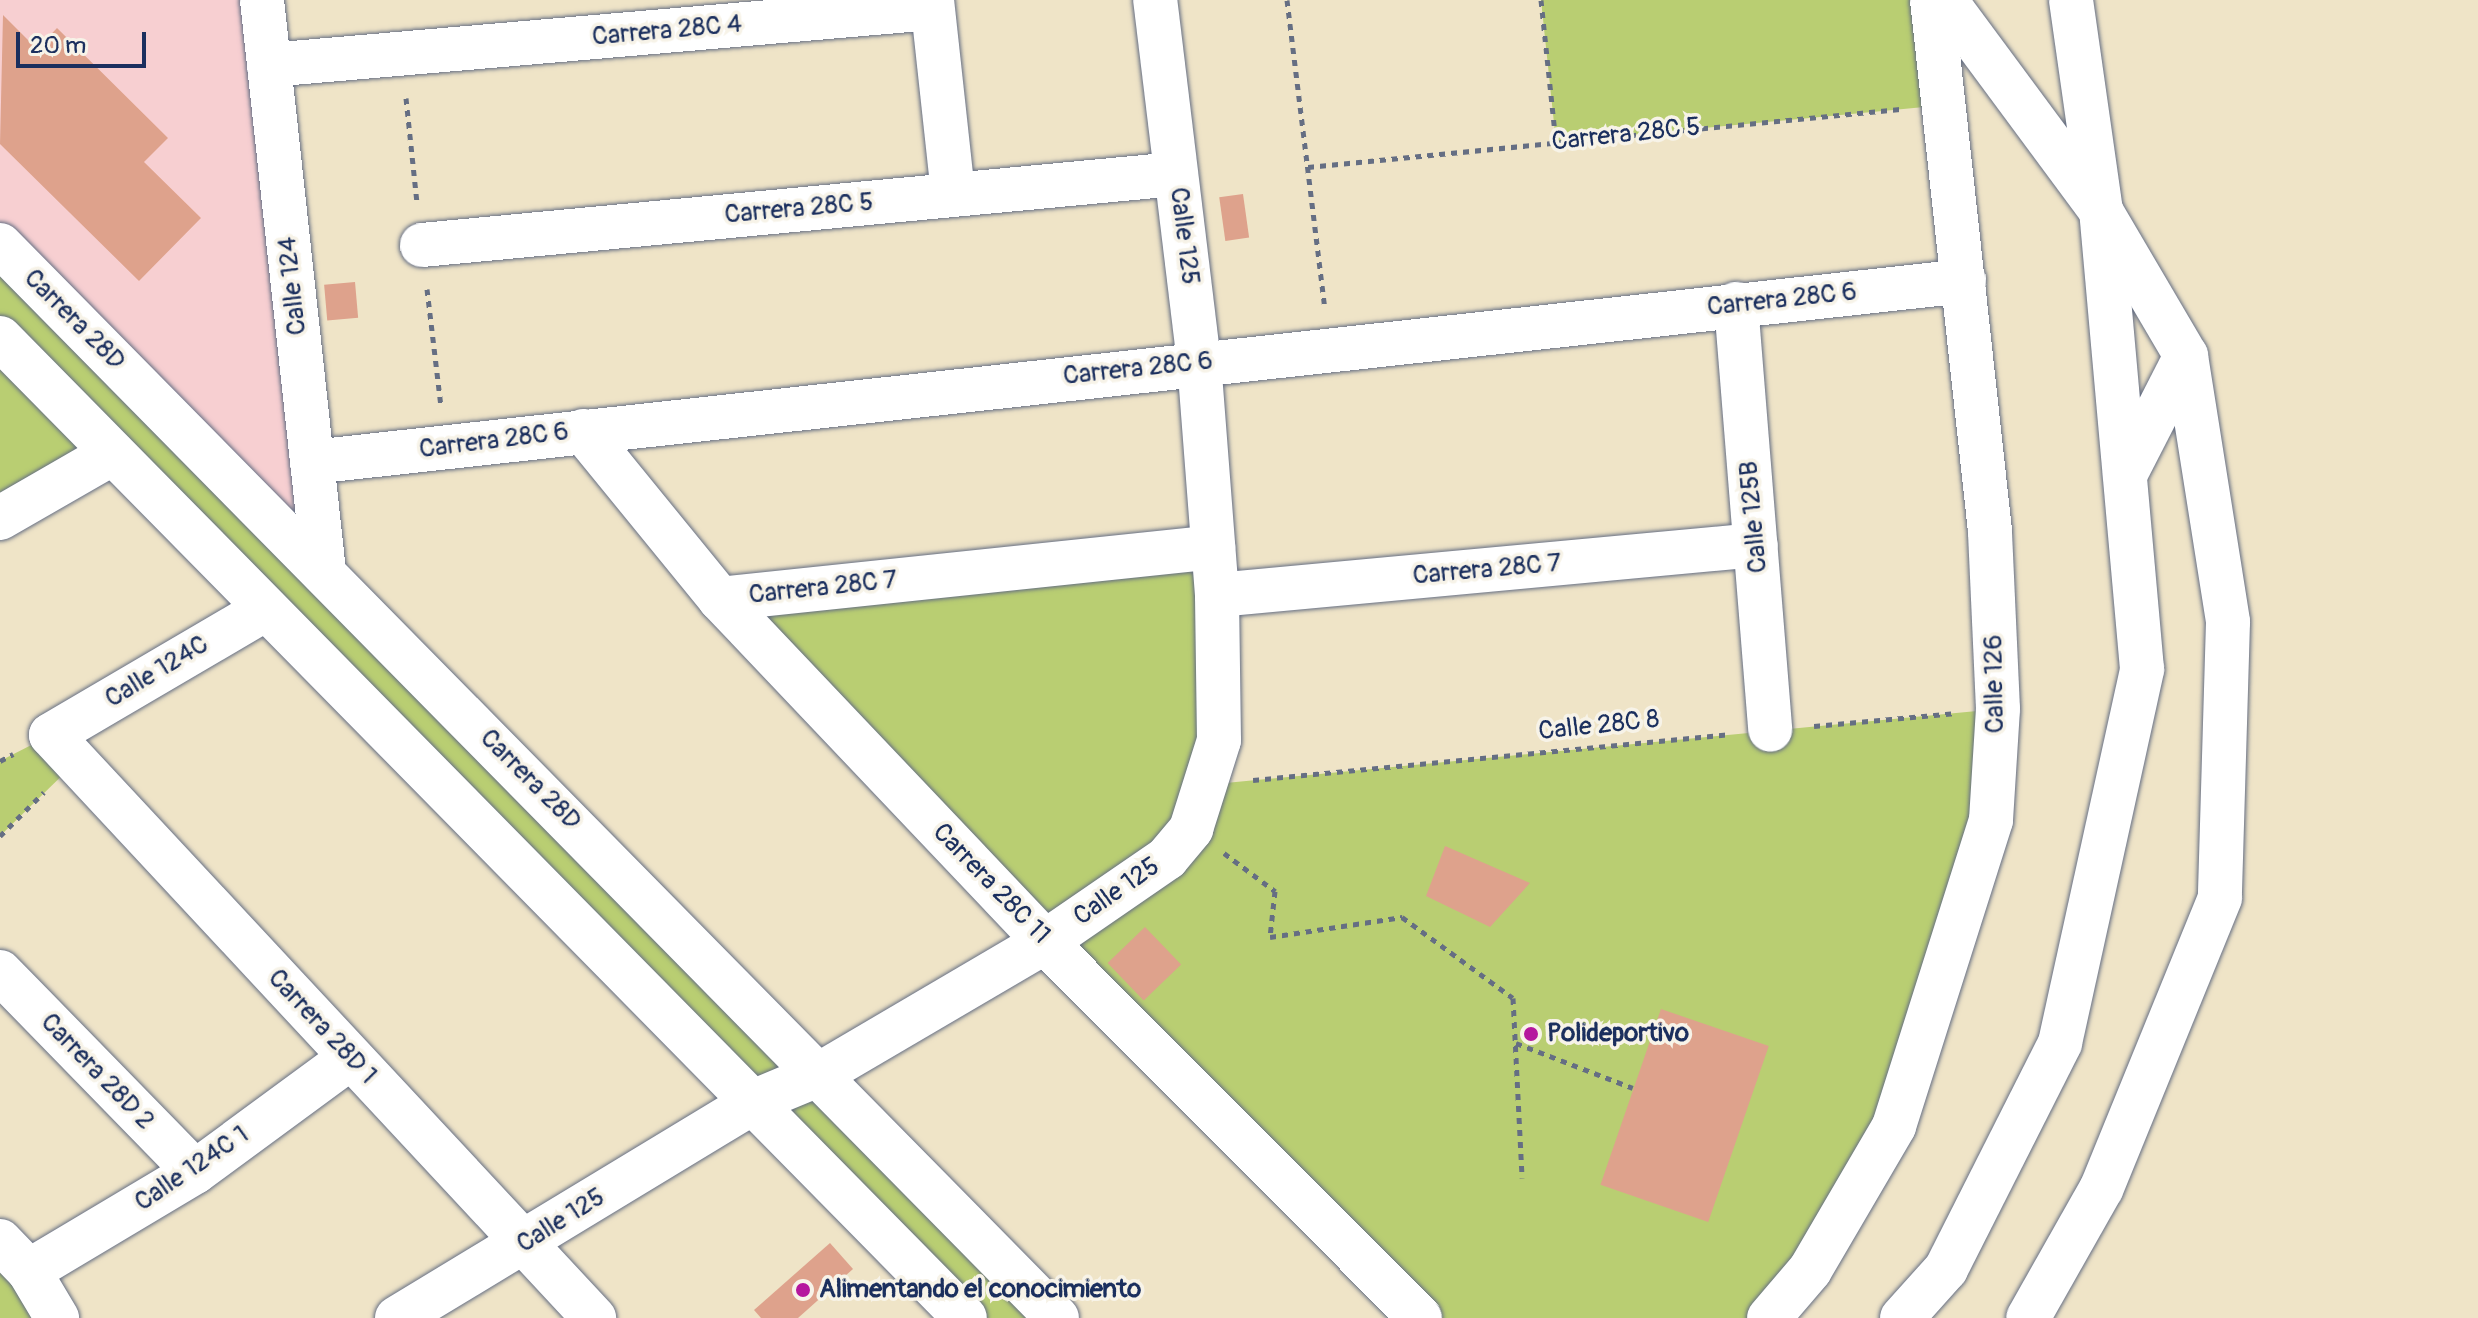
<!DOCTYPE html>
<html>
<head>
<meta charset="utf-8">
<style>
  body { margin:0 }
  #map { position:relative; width:2478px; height:1318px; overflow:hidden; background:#efe4c7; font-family:Pangolin,sans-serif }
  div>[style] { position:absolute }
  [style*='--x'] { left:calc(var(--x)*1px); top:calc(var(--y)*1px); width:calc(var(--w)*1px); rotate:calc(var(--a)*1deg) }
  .built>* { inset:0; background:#f7cfd1 }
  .green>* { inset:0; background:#b9ce72 }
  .building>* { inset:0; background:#dea28c; transform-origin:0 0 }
  .path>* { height:5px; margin-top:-2.5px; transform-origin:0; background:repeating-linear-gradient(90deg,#656e83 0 6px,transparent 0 12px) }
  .roads { filter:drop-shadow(0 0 2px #656e83) drop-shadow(0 0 2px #656e83) }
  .minor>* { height:44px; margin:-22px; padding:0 22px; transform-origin:22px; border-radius:22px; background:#fff }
  .dots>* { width:22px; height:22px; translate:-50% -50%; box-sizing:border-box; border:4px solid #f7f3e8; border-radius:50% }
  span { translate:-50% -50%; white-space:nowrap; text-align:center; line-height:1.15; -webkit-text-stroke:7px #f7f3e8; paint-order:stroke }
  .street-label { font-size:26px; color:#1b2f5e }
  .poi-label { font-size:26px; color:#1b2f5e; font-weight:700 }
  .left { translate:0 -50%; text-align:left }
  .scale { position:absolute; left:16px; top:32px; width:130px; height:36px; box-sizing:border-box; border:4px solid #1b2f5e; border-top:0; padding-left:10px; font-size:24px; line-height:28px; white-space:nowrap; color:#1b2f5e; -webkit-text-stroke:6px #f7f3e8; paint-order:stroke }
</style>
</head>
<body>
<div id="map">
  <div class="built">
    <div style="clip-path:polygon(0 0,262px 0,324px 572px,0 245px)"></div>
  </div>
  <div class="green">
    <div style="clip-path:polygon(1541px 0,1932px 0,1945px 105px,1556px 142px)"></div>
    <div style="clip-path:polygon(0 245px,1057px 1318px,965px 1318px,113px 453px,0 518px)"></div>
    <div style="clip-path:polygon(1213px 547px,1205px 785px,1998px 709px,1894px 1126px,1769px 1318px,1420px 1318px,720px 599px)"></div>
    <div style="clip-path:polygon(51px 735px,77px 761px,0 836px,0 761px)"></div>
    <div style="clip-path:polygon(0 1241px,57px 1318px,0 1318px)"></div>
  </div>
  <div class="building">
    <div style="clip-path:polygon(3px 15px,37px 49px,57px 28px,168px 138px,144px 162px,201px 218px,139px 281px,0 144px)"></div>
    <div style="left:1243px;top:194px;width:44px;height:24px;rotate:82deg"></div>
    <div style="left:355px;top:282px;width:36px;height:31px;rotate:85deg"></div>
    <div style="clip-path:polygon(1445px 846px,1530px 883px,1490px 927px,1426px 896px)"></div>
    <div style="left:1145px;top:927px;width:52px;height:52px;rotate:46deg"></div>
    <div style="left:1661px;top:1009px;width:114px;height:186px;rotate:19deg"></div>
    <div style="clip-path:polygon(830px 1243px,853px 1269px,798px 1318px,761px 1318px,754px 1310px)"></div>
  </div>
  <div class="path">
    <div style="--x:1287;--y:0;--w:311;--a:83"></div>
    <div style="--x:1541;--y:0;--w:143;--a:84"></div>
    <div style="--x:406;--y:98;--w:106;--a:84"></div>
    <div style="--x:1308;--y:167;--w:595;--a:-5.6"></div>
    <div style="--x:427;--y:289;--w:118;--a:83.2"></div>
    <div style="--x:1814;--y:726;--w:143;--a:-5.2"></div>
    <div style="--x:0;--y:761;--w:15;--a:-28"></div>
    <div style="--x:1253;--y:780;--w:478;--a:-5.5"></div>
    <div style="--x:0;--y:836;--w:62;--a:-45"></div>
    <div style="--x:1224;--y:853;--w:64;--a:36.7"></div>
    <div style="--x:1275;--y:891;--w:46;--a:96.2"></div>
    <div style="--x:1270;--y:937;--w:134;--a:-8.6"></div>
    <div style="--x:1402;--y:917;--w:137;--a:36.1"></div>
    <div style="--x:1513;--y:998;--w:180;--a:87.1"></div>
    <div style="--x:1516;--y:1043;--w:125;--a:21"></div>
  </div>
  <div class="roads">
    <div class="minor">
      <div style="--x:262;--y:0;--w:575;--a:83.81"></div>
      <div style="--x:932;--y:0;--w:195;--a:83.8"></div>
      <div style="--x:1945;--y:0;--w:262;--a:53.5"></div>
      <div style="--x:2101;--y:211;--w:168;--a:59.6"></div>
      <div style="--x:2186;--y:356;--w:269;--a:81"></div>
      <div style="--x:2228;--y:622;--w:276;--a:91.7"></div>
      <div style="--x:2220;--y:898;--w:314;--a:112.2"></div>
      <div style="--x:2101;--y:1189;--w:148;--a:119.5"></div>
      <div style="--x:269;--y:65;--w:665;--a:-4.91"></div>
      <div style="--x:0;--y:245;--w:1506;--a:45.43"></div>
      <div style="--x:422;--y:245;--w:757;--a:-5.38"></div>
      <div style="--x:1736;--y:304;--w:427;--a:85.4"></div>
      <div style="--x:0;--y:338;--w:1375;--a:45.44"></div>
      <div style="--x:583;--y:431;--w:217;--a:50.8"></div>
      <div style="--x:720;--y:599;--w:473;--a:46.5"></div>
      <div style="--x:1045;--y:942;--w:531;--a:45.08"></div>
      <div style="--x:312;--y:462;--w:1662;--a:-6.25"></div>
      <div style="--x:2125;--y:475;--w:134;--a:-62.9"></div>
      <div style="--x:0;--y:518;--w:130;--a:-29.9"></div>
      <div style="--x:1217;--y:595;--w:541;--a:-5.3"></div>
      <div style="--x:720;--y:599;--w:496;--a:-6"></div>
      <div style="--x:264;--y:610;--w:247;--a:149.6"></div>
      <div style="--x:51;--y:735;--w:797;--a:47.03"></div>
      <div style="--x:0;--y:972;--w:279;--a:45.7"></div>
      <div style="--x:0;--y:1241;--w:42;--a:46"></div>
      <div style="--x:29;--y:1271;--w:55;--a:59.2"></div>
      <div style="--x:29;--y:1271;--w:193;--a:-30.8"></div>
      <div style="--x:195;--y:1172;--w:192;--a:-36.3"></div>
      <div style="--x:397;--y:1318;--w:419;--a:-31.2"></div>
      <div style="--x:755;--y:1101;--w:70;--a:-22.6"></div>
      <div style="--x:820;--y:1074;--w:261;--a:-30.4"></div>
      <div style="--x:1045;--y:942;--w:148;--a:-34.5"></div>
      <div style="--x:1167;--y:858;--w:38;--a:-50"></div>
      <div style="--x:1191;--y:829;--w:93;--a:-72.5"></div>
      <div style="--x:1219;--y:740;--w:145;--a:-90.8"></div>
      <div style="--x:1217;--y:595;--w:234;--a:-94.4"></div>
      <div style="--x:1199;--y:362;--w:365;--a:-96.9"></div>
      <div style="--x:1769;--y:1318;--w:63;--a:-49.5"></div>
      <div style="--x:1810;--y:1270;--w:167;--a:-59.7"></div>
      <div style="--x:1894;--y:1126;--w:321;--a:-72.4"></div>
      <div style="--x:1991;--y:820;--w:111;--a:-86.4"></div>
      <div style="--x:1998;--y:709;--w:178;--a:-92.6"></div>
      <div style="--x:1990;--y:531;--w:534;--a:-96.23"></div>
      <div style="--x:1902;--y:1318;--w:66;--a:-48.1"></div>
      <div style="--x:1946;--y:1269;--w:253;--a:-63.2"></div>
      <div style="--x:2060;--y:1043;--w:383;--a:-77.6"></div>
      <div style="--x:2142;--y:669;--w:460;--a:-95.1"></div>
      <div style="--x:2101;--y:211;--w:213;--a:-98.1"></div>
    </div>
  </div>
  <div class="dots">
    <div style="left:1531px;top:1034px;background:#b5179e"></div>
    <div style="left:803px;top:1290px;background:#b5179e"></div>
  </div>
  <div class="street-label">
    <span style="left:667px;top:31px;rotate:-5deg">Carrera 28C 4</span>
    <span style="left:1626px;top:135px;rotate:-6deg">Carrera 28C 5</span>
    <span style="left:799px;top:209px;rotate:-5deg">Carrera 28C 5</span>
    <span style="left:1184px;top:236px;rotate:83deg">Calle 125</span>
    <span style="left:293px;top:286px;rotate:-96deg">Calle 124</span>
    <span style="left:1782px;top:300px;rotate:-6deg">Carrera 28C 6</span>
    <span style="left:74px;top:320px;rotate:45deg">Carrera 28D</span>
    <span style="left:1138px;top:369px;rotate:-6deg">Carrera 28C 6</span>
    <span style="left:494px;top:441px;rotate:-7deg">Carrera 28C 6</span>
    <span style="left:1754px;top:517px;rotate:-95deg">Calle 125B</span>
    <span style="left:1487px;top:570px;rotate:-5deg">Carrera 28C 7</span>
    <span style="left:823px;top:588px;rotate:-6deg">Carrera 28C 7</span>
    <span style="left:157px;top:672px;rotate:-31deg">Calle 124C</span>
    <span style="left:1995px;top:684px;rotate:-91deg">Calle 126</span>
    <span style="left:1599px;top:726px;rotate:-6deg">Calle 28C 8</span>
    <span style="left:530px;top:780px;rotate:45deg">Carrera 28D</span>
    <span style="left:991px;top:884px;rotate:46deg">Carrera 28C 11</span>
    <span style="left:1117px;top:892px;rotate:-35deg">Calle 125</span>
    <span style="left:322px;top:1027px;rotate:47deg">Carrera 28D 1</span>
    <span style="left:97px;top:1072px;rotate:46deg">Carrera 28D 2</span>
    <span style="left:192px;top:1169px;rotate:-34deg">Calle 124C 1</span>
    <span style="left:561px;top:1221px;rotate:-32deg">Calle 125</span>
  </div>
  <div class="poi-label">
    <span class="left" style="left:1547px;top:1034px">Polideportivo</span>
    <span class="left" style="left:819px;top:1290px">Alimentando el conocimiento</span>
  </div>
  <div class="scale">20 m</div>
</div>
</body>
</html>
